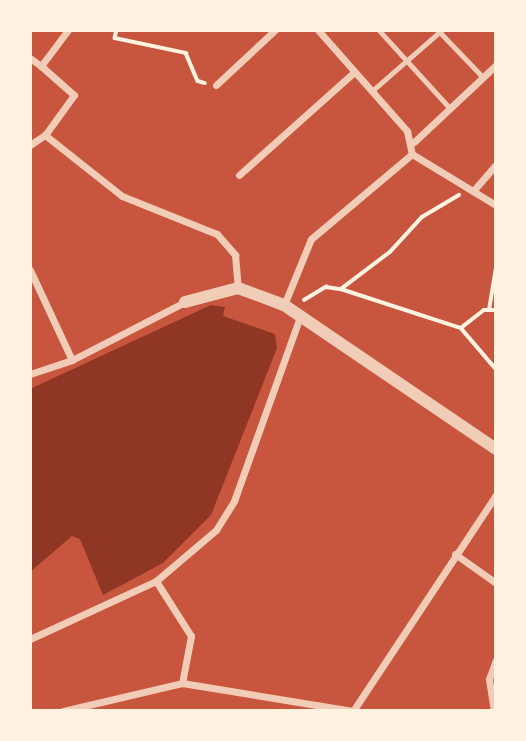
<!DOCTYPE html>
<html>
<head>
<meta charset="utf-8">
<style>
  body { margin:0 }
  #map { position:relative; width:526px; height:741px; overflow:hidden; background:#c8553d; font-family:"Work Sans",sans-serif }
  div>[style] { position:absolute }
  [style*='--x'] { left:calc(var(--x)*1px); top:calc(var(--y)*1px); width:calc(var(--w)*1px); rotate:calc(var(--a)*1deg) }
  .water>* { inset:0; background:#8f3625 }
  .path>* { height:3.5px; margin:-1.75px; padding:0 1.75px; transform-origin:1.75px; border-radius:1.75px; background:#fff3e0 }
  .service>* { height:4.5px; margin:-2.25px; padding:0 2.25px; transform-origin:2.25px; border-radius:2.25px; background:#f1ccb7 }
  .minor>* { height:7px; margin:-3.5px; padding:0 3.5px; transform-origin:3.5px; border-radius:3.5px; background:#f1ccb7 }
  .tertiary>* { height:12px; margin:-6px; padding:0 6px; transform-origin:6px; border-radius:6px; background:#f1ccb7 }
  span { translate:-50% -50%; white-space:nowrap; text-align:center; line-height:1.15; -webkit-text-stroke:5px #fff3e0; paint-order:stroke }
  .frame { position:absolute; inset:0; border:32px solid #fff3e0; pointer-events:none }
</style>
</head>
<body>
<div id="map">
  <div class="water">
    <div style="clip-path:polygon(211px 305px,225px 307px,223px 316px,275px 334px,277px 348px,211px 515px,163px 563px,103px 595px,80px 539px,72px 536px,30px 572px,30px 389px)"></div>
  </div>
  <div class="path">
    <div style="--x:117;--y:30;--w:8;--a:104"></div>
    <div style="--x:115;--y:38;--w:73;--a:11.9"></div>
    <div style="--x:186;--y:53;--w:30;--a:67"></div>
    <div style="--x:198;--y:81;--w:7;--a:16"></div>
    <div style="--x:341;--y:289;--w:61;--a:-37.1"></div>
    <div style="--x:390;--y:252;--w:47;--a:-47.6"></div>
    <div style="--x:422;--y:217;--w:43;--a:-30.7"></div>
    <div style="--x:304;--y:300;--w:26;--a:-31"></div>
    <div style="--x:326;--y:287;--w:15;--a:8"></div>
    <div style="--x:341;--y:289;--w:126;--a:18"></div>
    <div style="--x:461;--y:328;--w:54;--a:49.5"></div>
    <div style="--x:489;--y:310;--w:43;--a:-80.5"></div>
    <div style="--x:461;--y:328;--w:29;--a:-38"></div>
    <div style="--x:484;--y:310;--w:12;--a:0"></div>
  </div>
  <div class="service">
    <div style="--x:379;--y:30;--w:105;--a:47.7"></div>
    <div style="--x:438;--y:30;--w:65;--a:46.2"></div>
    <div style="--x:372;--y:91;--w:93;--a:-41.1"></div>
  </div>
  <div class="minor">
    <div style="--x:318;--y:30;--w:135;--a:48.6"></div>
    <div style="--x:407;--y:131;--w:24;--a:78"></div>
    <div style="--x:412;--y:154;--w:98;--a:31.3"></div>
    <div style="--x:30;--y:58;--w:14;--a:36"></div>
    <div style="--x:41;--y:66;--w:45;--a:-53.1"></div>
    <div style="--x:41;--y:66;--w:44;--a:41.3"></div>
    <div style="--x:74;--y:95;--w:49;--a:125.9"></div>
    <div style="--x:45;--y:135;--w:98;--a:38.4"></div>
    <div style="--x:122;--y:196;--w:102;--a:21.8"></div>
    <div style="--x:217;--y:234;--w:28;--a:49"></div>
    <div style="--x:235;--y:255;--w:33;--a:85"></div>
    <div style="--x:216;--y:85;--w:81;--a:-43"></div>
    <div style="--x:414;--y:142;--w:112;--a:-43.2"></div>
    <div style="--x:30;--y:145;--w:18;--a:-34"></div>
    <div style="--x:239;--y:175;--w:154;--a:-41.8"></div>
    <div style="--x:473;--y:191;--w:35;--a:-49"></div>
    <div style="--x:30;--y:270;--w:99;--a:65"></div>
    <div style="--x:284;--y:305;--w:71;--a:-67.8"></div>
    <div style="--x:311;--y:239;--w:132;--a:-40.1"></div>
    <div style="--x:30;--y:374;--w:44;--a:-18.4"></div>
    <div style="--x:72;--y:360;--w:127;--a:-27.2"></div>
    <div style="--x:455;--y:554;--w:50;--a:35.3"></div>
    <div style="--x:156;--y:581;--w:65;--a:57.5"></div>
    <div style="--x:191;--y:636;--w:48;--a:100.8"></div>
    <div style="--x:30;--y:639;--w:139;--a:-24.7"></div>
    <div style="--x:156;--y:581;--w:79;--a:-40.4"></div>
    <div style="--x:216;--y:530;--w:34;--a:-58"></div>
    <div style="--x:234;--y:501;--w:199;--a:-70.3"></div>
    <div style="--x:63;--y:711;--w:122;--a:-13.2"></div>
    <div style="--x:182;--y:683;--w:173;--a:9.3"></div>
    <div style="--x:353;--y:711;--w:259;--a:-56.5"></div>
    <div style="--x:494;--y:711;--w:32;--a:-99"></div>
    <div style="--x:489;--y:679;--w:20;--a:-70"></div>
  </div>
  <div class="tertiary">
    <div style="--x:185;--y:302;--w:55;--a:-14.8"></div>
    <div style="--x:238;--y:288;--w:49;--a:20.3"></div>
    <div style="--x:284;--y:305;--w:256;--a:34.2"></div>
  </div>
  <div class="frame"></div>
</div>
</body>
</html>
